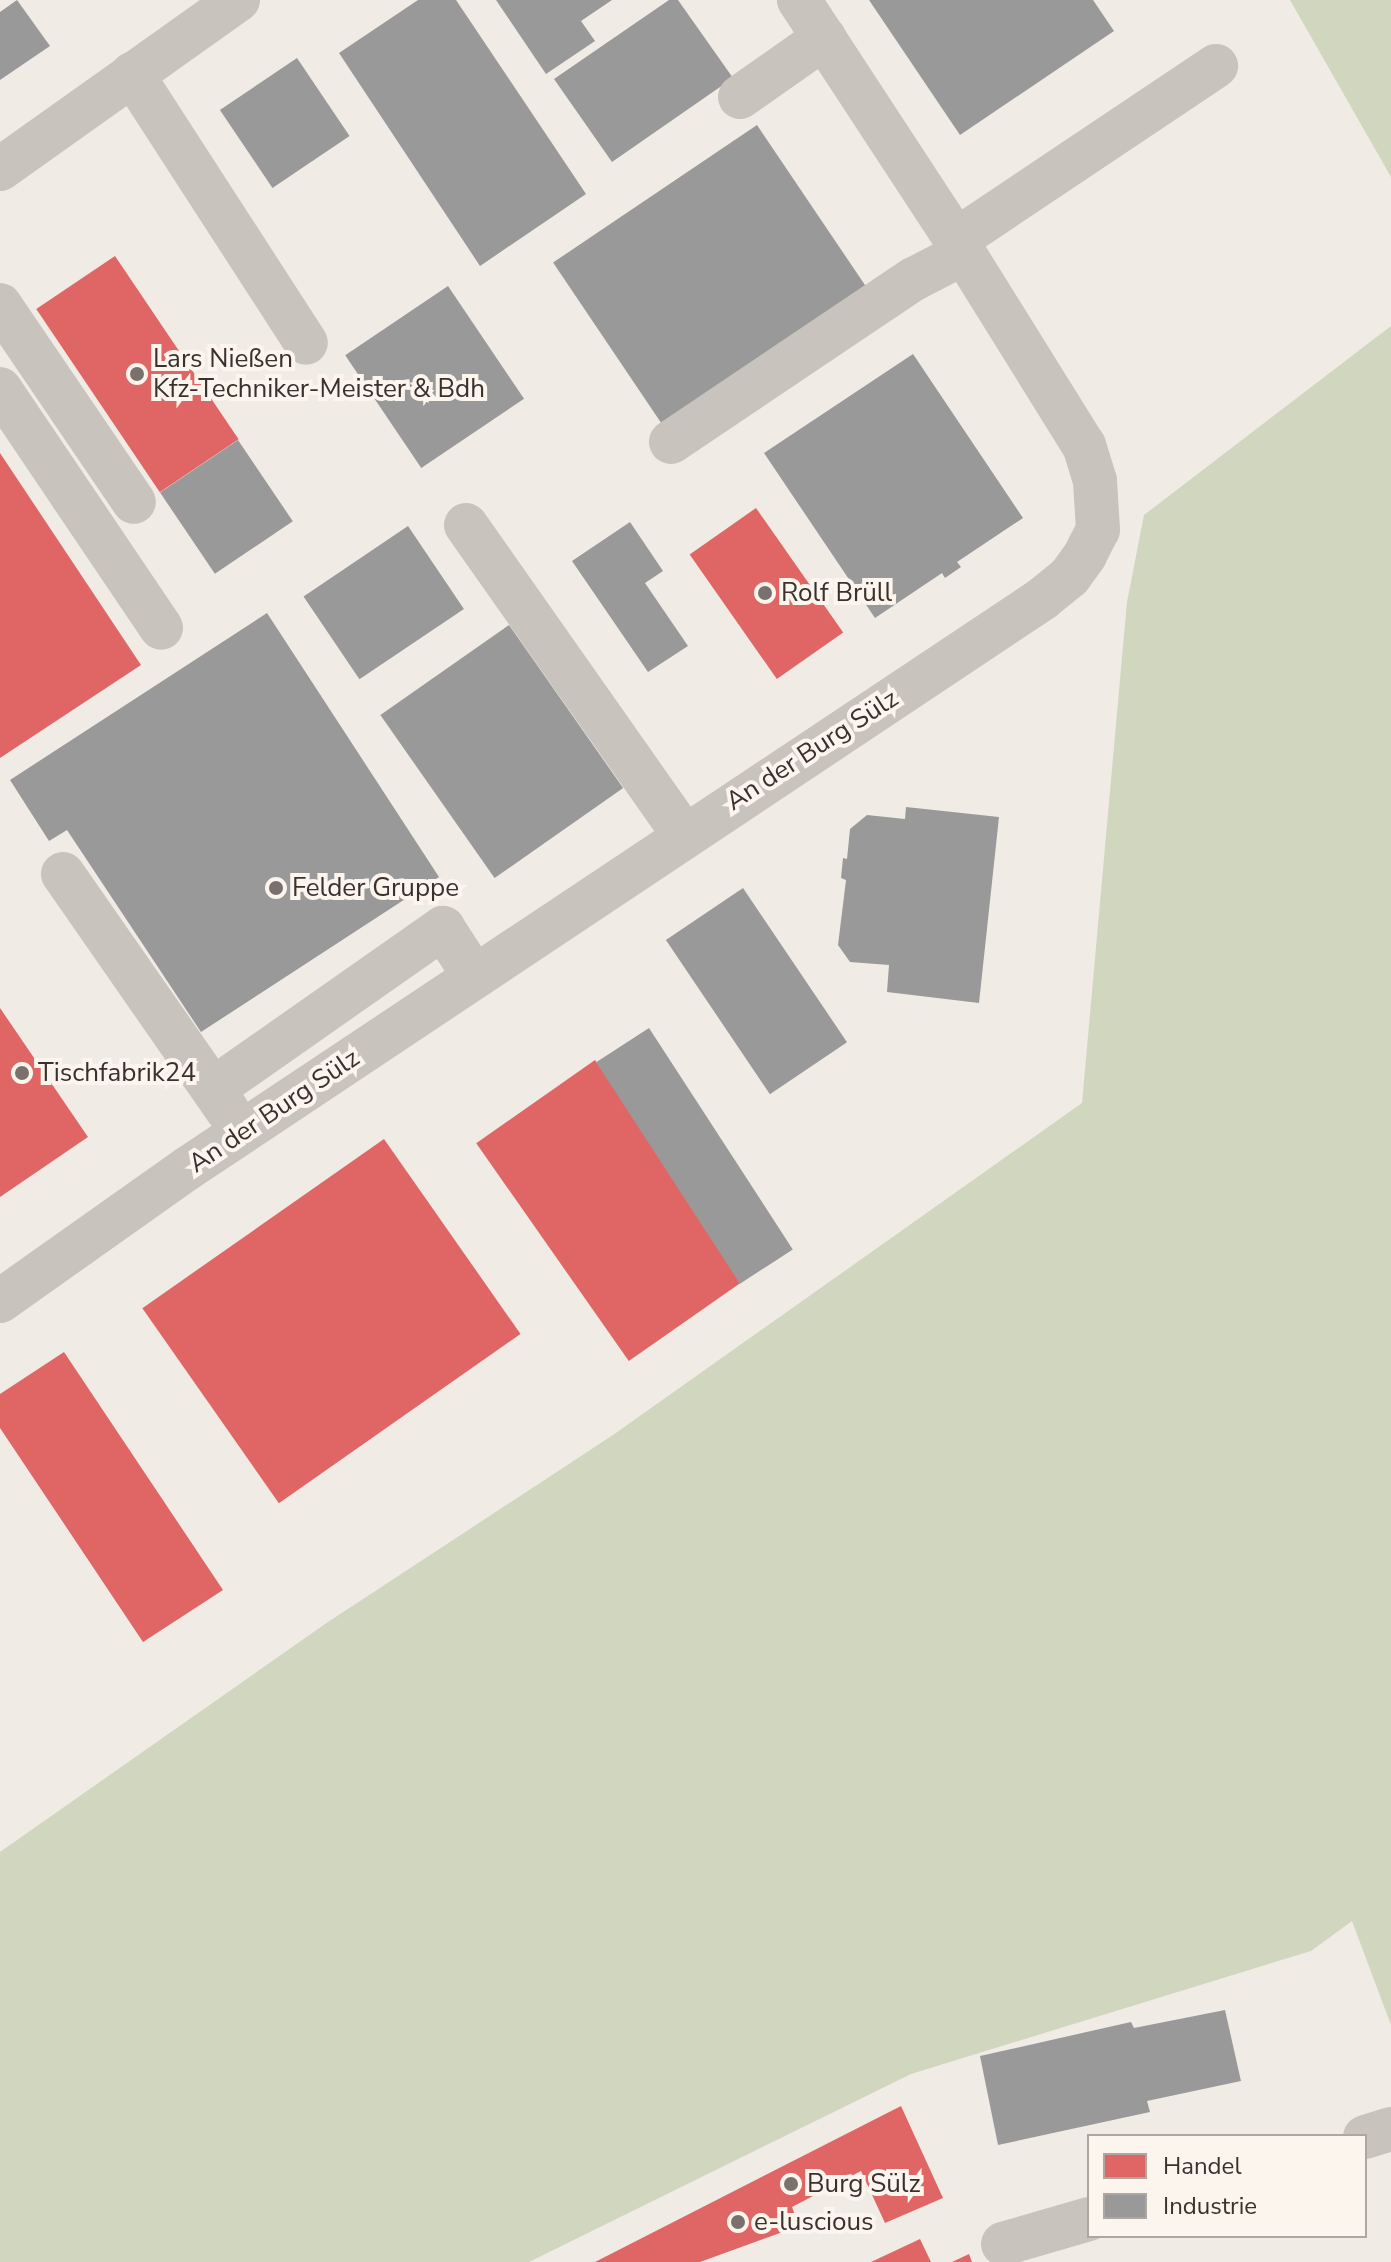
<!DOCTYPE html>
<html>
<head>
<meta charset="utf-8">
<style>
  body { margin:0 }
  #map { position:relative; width:1391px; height:2262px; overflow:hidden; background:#f0ebe5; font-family:"Nunito Sans",sans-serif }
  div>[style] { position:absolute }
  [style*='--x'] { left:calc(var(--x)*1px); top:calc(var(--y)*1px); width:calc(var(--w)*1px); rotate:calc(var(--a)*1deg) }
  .green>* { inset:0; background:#d1d6bf }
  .shops>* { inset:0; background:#e06666; transform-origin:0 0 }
  .industry>* { inset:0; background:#999; transform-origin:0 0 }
  .minor>* { height:44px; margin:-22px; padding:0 22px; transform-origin:22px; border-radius:22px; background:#c9c3be }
  .dots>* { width:22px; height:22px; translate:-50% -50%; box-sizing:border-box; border:4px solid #fbf5ee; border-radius:50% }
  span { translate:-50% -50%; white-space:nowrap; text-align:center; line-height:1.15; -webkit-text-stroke:8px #fbf5ee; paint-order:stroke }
  .poi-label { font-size:26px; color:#3b302b }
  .left { translate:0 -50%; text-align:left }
  .street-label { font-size:26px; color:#3b302b }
  .legend { position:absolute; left:1087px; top:2134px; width:280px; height:104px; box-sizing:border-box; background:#fbf5ee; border:2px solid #aea6a0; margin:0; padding:10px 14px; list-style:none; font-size:24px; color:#3b302b }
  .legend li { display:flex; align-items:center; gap:16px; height:40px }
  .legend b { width:40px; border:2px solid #aea6a0 }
</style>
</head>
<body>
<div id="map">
  <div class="green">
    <div style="clip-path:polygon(1290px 0,1391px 0,1391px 177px)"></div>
    <div style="clip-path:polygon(1391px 326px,1391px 2025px,1352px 1921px,1311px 1951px,911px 2074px,529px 2262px,0 2262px,0 1852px,325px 1624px,613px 1435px,1082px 1103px,1127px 602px,1144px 515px)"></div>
  </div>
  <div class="shops">
    <div style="left:115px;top:256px;width:221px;height:95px;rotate:56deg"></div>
    <div style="clip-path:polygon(0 453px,141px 665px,0 758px)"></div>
    <div style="left:756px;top:508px;width:152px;height:81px;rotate:55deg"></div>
    <div style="clip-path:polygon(0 1008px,88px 1137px,0 1197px)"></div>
    <div style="left:595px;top:1060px;width:266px;height:145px;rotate:55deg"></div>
    <div style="left:384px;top:1139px;width:238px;height:295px;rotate:55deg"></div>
    <div style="clip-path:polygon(64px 1352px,223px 1590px,143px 1642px,0 1428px,0 1394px)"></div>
    <div style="clip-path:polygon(901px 2106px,943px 2198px,885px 2223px,861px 2171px,792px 2207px,799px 2226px,700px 2262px,595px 2262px)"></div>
    <div style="clip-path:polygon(920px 2239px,931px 2262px,871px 2262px)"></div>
    <div style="clip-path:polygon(969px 2254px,972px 2262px,952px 2262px)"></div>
  </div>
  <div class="industry">
    <div style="clip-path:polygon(17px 0,50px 46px,0 80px,0 12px)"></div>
    <div style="clip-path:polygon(418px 0,456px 0,586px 194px,480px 266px,339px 53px)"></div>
    <div style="clip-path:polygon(496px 0,612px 0,581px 21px,595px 41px,546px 74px)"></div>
    <div style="clip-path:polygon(669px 0,678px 0,733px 78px,612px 162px,554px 79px)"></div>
    <div style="clip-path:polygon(869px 0,1093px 0,1114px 31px,960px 135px)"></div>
    <div style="left:297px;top:58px;width:94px;height:93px;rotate:56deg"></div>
    <div style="left:757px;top:125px;width:197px;height:246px;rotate:56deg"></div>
    <div style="left:448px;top:286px;width:136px;height:124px;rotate:56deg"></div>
    <div style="clip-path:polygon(913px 354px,1023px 518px,957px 562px,961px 567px,945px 578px,942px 573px,875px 618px,764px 453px)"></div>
    <div style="left:238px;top:440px;width:98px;height:94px;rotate:56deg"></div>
    <div style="clip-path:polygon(630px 522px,663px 571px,645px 583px,688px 646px,648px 672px,572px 561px)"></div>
    <div style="left:408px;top:526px;width:100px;height:126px;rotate:56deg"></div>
    <div style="clip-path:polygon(267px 613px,439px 877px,201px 1032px,67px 830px,49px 841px,10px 780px)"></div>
    <div style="left:509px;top:625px;width:199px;height:157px;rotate:55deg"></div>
    <div style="clip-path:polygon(906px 807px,999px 817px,979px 1003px,887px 992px,889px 965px,850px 962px,838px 945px,846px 880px,841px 878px,843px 858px,847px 859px,850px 829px,867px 815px,905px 819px)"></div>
    <div style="left:743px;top:888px;width:186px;height:93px;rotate:56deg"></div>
    <div style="left:649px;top:1028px;width:264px;height:63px;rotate:57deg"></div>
    <div style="clip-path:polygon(1225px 2010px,1241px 2081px,1147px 2101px,1150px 2112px,998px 2145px,980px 2056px,1131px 2022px,1134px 2028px)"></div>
  </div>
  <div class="minor">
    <div style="--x:132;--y:74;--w:320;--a:57.1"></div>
    <div style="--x:740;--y:97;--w:103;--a:-35.1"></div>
    <div style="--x:0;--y:169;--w:292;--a:-35.4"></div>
    <div style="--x:956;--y:240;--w:313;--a:-33.8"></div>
    <div style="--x:0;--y:305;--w:238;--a:55.8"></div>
    <div style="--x:0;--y:389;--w:288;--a:56"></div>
    <div style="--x:671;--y:442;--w:293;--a:-33.9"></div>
    <div style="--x:914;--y:279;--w:56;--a:-27.5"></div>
    <div style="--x:466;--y:525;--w:379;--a:54.9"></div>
    <div style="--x:63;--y:874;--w:289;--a:55.2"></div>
    <div style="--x:213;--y:1089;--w:281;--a:-35"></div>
    <div style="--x:443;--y:928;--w:57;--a:57.1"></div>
    <div style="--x:0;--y:1301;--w:230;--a:-35.3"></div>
    <div style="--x:188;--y:1168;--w:1026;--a:-33.67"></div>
    <div style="--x:1042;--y:599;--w:36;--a:-39"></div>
    <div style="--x:1070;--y:576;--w:26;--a:-54"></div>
    <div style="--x:1085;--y:555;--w:28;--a:-63"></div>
    <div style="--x:1098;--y:530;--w:49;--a:-93.5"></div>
    <div style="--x:1095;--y:481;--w:37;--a:-107"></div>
    <div style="--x:1084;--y:446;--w:243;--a:-121.9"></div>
    <div style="--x:956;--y:240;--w:287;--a:-123.2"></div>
    <div style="--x:1365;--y:2137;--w:27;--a:-17"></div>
    <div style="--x:1003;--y:2244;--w:90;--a:-16.2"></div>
  </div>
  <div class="dots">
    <div style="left:137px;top:374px;background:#7a716c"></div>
    <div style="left:765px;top:593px;background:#7a716c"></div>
    <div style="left:276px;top:888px;background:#7a716c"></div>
    <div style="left:22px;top:1073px;background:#7a716c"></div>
    <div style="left:791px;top:2184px;background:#7a716c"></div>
    <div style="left:738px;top:2222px;background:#7a716c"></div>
  </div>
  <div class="poi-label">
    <span class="left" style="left:153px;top:374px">Lars Nießen<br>Kfz-Techniker-Meister &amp; Bdh</span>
    <span class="left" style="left:781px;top:593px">Rolf Brüll</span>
    <span class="left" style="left:292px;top:888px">Felder Gruppe</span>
    <span class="left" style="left:38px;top:1073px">Tischfabrik24</span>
    <span class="left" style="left:807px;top:2184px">Burg Sülz</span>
    <span class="left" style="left:754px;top:2222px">e-luscious</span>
  </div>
  <div class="street-label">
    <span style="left:812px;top:750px;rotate:-33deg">An der Burg Sülz</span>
    <span style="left:274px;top:1111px;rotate:-34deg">An der Burg Sülz</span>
  </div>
  <ul class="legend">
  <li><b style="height:22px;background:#e06666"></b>Handel</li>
  <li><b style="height:22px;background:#999"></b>Industrie</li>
  </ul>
</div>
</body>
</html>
